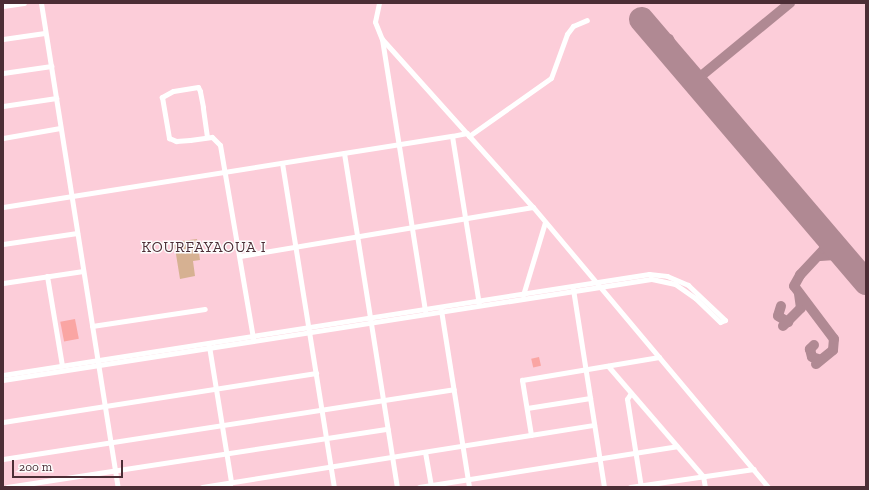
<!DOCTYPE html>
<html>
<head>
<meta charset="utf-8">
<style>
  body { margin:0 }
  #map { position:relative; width:869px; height:490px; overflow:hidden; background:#fccdd9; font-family:"Zilla Slab",serif }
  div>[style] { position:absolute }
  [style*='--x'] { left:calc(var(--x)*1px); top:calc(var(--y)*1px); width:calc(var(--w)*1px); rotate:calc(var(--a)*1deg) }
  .green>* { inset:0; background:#d6b192 }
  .taxiway>* { height:10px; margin:-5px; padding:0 5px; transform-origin:5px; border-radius:5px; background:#b08993 }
  .runway>* { height:25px; margin:-12.5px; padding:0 12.5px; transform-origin:12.5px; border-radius:12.5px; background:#b08993 }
  .building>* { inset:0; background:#faa5a3; transform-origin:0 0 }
  .minor>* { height:5px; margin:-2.5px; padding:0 2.5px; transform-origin:2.5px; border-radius:2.5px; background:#fff }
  span { translate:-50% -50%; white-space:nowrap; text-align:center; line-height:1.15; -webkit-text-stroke:3px #fcfcfc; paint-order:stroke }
  .neighbourhood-label { font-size:15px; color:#4b2d35; letter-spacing:1px }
  .frame { position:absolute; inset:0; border:4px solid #4b2d35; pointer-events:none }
  .scale { position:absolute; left:12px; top:460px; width:111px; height:18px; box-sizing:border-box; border:2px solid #4b2d35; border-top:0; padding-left:5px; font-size:12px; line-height:14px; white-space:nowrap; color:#4b2d35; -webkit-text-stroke:3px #fcfcfc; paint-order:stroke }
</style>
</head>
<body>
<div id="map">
  <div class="green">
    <div style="clip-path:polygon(197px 239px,200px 260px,193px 261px,195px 276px,180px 279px,174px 242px)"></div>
  </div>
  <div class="taxiway">
    <div style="--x:669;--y:39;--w:25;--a:67"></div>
    <div style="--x:651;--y:41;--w:18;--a:27"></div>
    <div style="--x:695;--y:81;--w:123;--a:-39.4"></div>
    <div style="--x:820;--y:256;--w:15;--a:-4"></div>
    <div style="--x:835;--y:255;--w:13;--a:23"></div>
    <div style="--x:781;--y:306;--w:10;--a:107"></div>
    <div style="--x:778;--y:316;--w:12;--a:31"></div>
    <div style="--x:783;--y:326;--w:25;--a:-45"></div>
    <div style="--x:801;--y:308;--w:14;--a:-98"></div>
    <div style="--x:814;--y:345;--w:6;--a:135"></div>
    <div style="--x:810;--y:349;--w:8;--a:76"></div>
    <div style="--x:812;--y:357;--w:9;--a:18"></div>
    <div style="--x:816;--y:364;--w:22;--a:-39"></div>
    <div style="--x:833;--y:350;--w:11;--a:-85"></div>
    <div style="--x:834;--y:339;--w:66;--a:-127"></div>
    <div style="--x:794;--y:286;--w:13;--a:-61"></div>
    <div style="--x:800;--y:275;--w:35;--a:-47"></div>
    <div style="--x:824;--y:249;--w:10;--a:-84"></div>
    <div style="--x:825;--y:239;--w:15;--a:-118"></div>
  </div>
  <div class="runway">
    <div style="--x:641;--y:19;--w:346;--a:49.5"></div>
  </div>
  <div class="building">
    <div style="left:75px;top:319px;width:20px;height:15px;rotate:79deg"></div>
    <div style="left:539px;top:357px;width:9px;height:8px;rotate:77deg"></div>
  </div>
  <div class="minor">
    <div style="--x:41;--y:3;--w:490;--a:81"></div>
    <div style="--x:379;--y:3;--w:19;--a:102"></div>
    <div style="--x:375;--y:22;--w:18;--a:68"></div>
    <div style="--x:382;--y:39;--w:226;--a:48.1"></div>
    <div style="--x:533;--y:207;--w:366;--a:50"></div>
    <div style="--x:3;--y:6;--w:21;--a:-8"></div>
    <div style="--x:3;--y:39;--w:42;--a:-8.1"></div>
    <div style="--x:382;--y:39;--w:276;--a:81"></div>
    <div style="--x:3;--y:73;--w:49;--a:-8.3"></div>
    <div style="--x:3;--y:106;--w:54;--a:-8.6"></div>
    <div style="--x:467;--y:133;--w:15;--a:169"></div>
    <div style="--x:452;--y:136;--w:170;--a:80.9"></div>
    <div style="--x:469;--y:136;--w:100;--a:-35.3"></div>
    <div style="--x:551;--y:78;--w:47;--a:-70"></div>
    <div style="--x:567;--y:34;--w:10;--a:-53"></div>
    <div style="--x:573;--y:26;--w:15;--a:-23"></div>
    <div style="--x:207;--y:137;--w:30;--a:-98"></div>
    <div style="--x:203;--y:107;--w:16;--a:-101"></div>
    <div style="--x:200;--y:91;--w:4;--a:-117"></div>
    <div style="--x:198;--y:87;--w:25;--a:171"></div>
    <div style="--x:173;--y:91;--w:13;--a:151"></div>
    <div style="--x:162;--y:97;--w:42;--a:80.3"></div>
    <div style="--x:169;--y:138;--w:8;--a:23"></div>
    <div style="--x:176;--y:141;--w:14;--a:-4"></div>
    <div style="--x:190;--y:140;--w:22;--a:-8"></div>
    <div style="--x:212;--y:137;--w:11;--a:45"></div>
    <div style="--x:220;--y:145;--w:197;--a:80.3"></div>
    <div style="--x:3;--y:138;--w:58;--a:-10"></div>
    <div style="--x:344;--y:153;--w:338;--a:81"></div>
    <div style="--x:282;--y:163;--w:328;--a:80.9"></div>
    <div style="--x:3;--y:207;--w:455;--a:-9"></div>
    <div style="--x:3;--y:244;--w:75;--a:-8.5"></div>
    <div style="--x:240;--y:256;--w:297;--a:-9.5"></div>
    <div style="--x:47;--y:276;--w:91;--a:80.5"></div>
    <div style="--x:3;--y:283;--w:81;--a:-8.5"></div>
    <div style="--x:573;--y:289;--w:200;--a:81.1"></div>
    <div style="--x:523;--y:295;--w:76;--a:-73.2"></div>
    <div style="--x:441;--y:310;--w:179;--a:81"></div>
    <div style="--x:92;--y:326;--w:114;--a:-8.6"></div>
    <div style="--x:209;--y:346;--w:138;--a:80.8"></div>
    <div style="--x:231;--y:482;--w:5;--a:112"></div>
    <div style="--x:608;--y:366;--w:145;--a:49.2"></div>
    <div style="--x:703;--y:476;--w:11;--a:80"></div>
    <div style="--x:3;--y:375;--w:654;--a:-8.89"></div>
    <div style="--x:649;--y:274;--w:18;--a:6"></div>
    <div style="--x:667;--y:276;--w:23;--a:23"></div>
    <div style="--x:688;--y:285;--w:51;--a:43.4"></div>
    <div style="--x:725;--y:320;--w:5;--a:158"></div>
    <div style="--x:720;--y:322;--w:35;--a:-136"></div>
    <div style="--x:695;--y:298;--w:24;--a:-145"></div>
    <div style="--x:675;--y:284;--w:25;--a:-168"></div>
    <div style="--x:651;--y:279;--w:656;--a:171.14"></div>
    <div style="--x:631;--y:393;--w:7;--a:124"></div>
    <div style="--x:627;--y:399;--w:89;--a:81"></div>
    <div style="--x:527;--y:408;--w:64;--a:-9"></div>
    <div style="--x:3;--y:422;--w:317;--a:-8.9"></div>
    <div style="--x:531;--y:435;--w:56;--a:-99.3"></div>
    <div style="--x:522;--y:380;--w:139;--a:-9.5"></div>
    <div style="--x:425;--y:452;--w:36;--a:80"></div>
    <div style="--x:3;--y:459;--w:456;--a:-8.8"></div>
    <div style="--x:7;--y:487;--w:385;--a:-8.7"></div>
    <div style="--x:202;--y:487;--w:397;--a:-9"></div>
    <div style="--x:419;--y:487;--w:261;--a:-9"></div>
    <div style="--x:630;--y:487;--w:125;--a:-8.3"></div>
  </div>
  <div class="neighbourhood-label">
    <span style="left:204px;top:248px">KOURFAYAOUA I</span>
  </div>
  <div class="frame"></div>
  <div class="scale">200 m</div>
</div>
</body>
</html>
